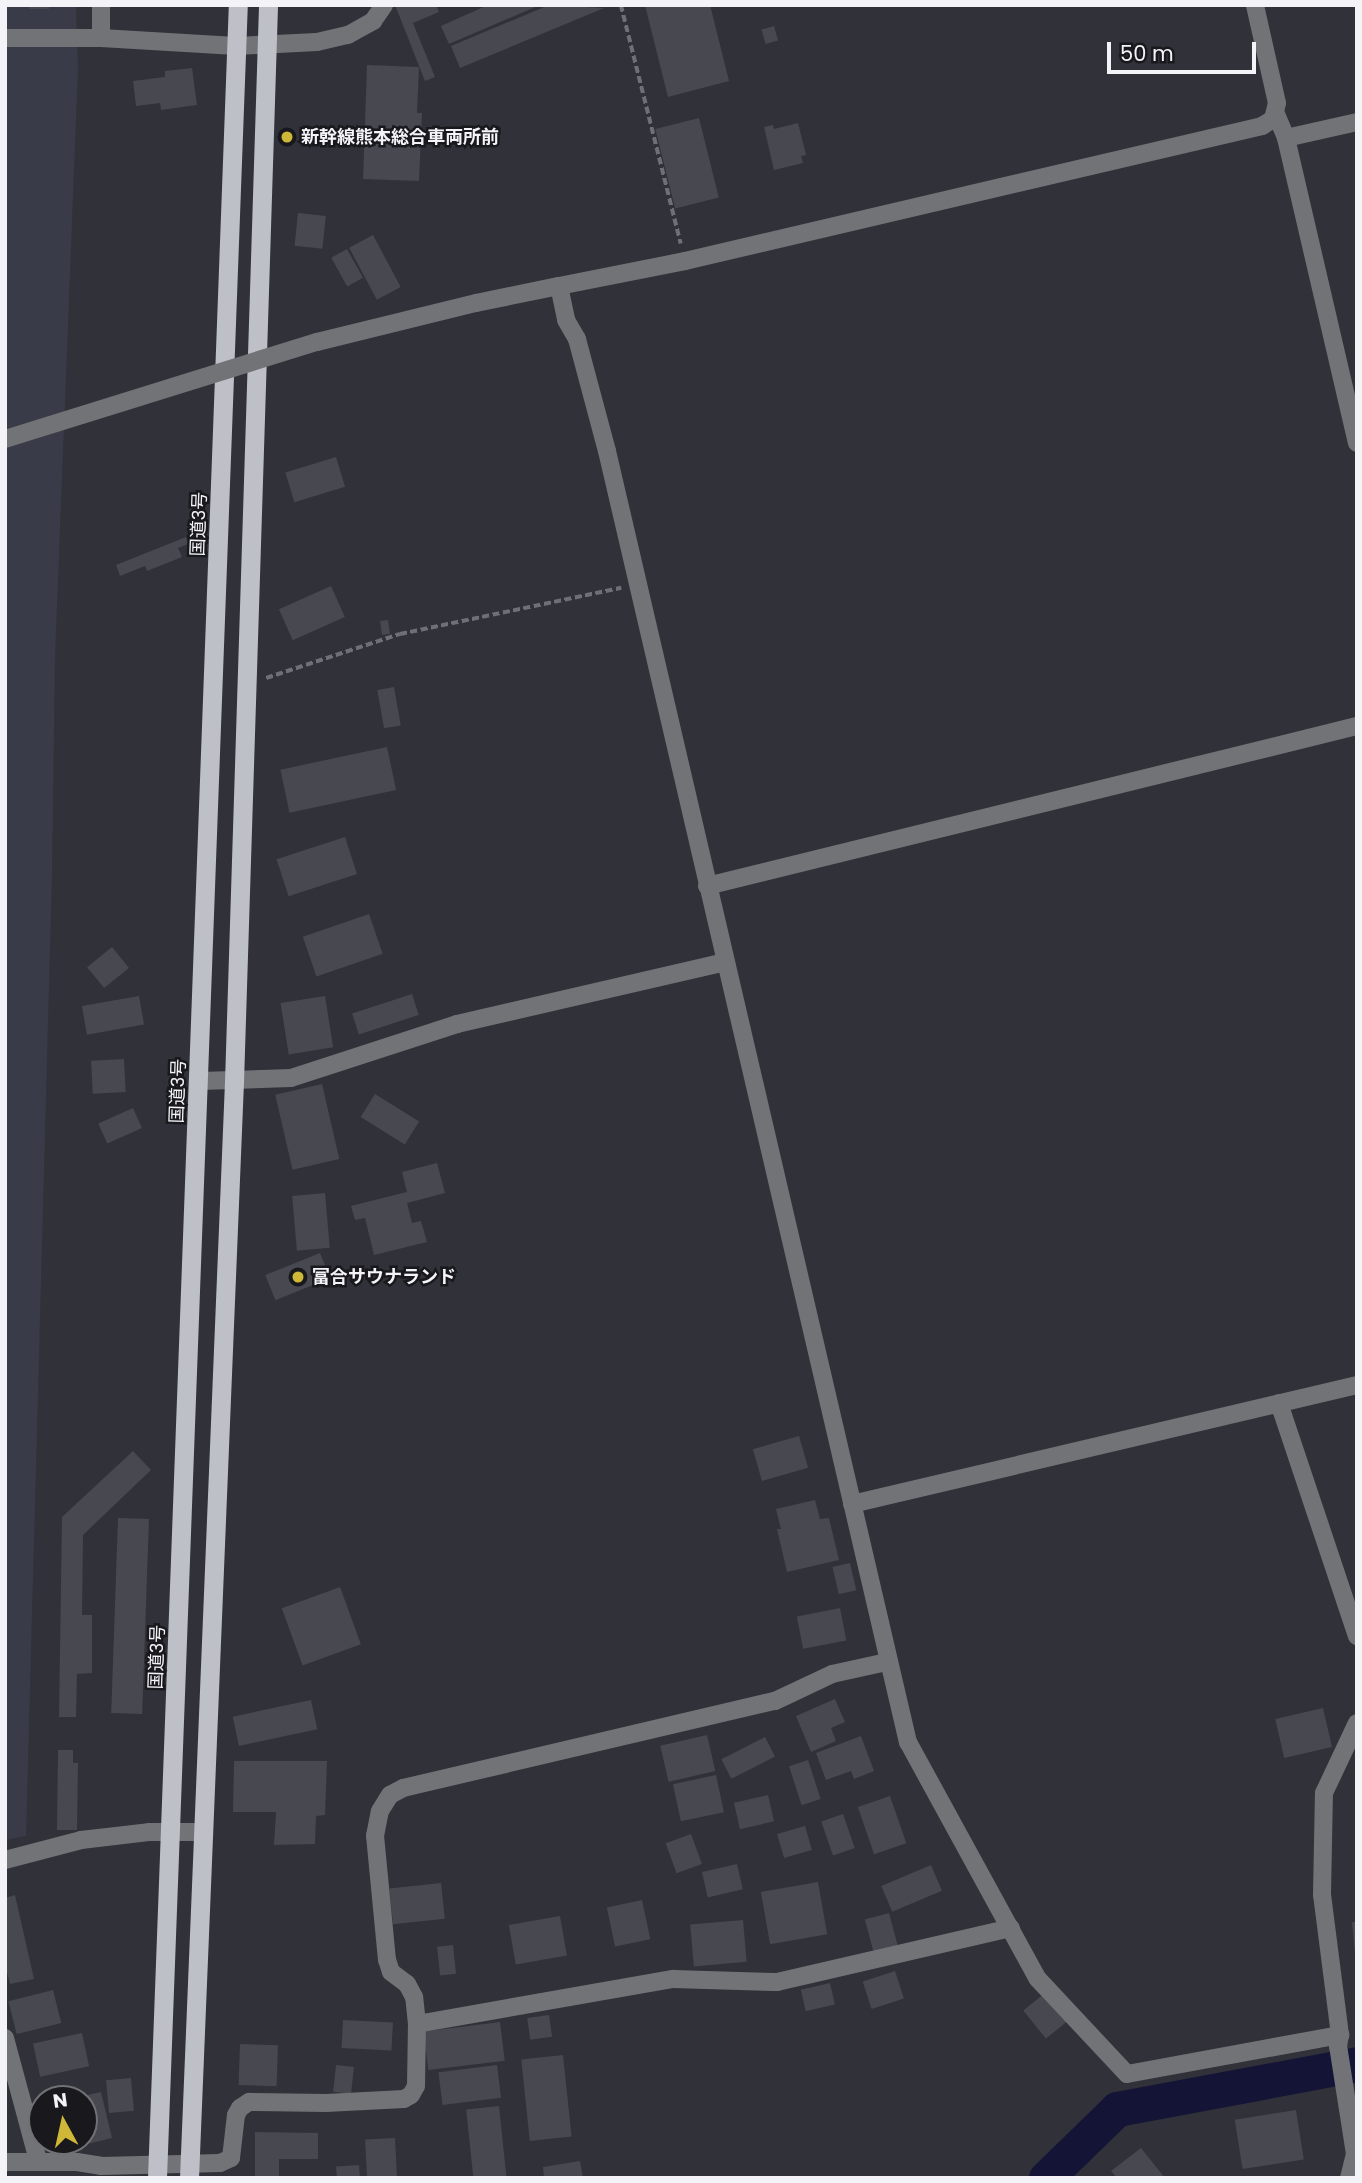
<!DOCTYPE html>
<html>
<head>
<meta charset="utf-8">
<style>
  body { margin:0 }
  #map { position:relative; width:1362px; height:2183px; overflow:hidden; background:#303139; font-family:Poppins,"Noto Sans JP",sans-serif }
  div>[style] { position:absolute }
  [style*='--x'] { left:calc(var(--x)*1px); top:calc(var(--y)*1px); width:calc(var(--w)*1px); rotate:calc(var(--a)*1deg) }
  .built>* { inset:0; background:#393b48 }
  .river>* { height:35px; margin:-17.5px; padding:0 17.5px; transform-origin:17.5px; border-radius:17.5px; background:#141437 }
  .building>* { inset:0; background:#474850; transform-origin:0 0 }
  .path>* { height:3.5px; margin-top:-1.75px; transform-origin:0; background:repeating-linear-gradient(90deg,#6f6f76 0 7px,transparent 0 10.5px) }
  .minor>* { height:18px; margin:-9px; padding:0 9px; transform-origin:9px; border-radius:9px; background:#727377 }
  .tertiary>* { height:18px; margin:-9px; padding:0 9px; transform-origin:9px; border-radius:9px; background:#727377 }
  .trunk>* { height:19px; margin:-9.5px; padding:0 9.5px; transform-origin:9.5px; border-radius:9.5px; background:#bec0c8 }
  .tertiary-bridge>* { height:18px; margin:-9px; padding:0 9px; transform-origin:9px; border-radius:9px; background:#727377 }
  .dots>* { width:19px; height:19px; translate:-50% -50%; box-sizing:border-box; border:4px solid #19191d; border-radius:50% }
  span { translate:-50% -50%; white-space:nowrap; text-align:center; line-height:1.15; -webkit-text-stroke:5px #19191d; paint-order:stroke }
  .poi-label { font-size:18px; color:#f3f3f8; font-weight:700 }
  .left { translate:0 -50%; text-align:left }
  .street-label { font-size:18px; color:#f3f3f8 }
  .frame { position:absolute; inset:0; border:7px solid #f3f3f8; pointer-events:none }
  .north { position:absolute; left:28px; top:2085px; width:70px; height:70px; box-sizing:border-box; background:#19191d; border:2px solid #707075; border-radius:50%; rotate:352deg; font-size:19px; font-weight:700; line-height:28px; text-align:center; color:#f3f3f8 }
  .north::after { content:''; display:block; margin:auto; width:24px; height:32px; background:#cfb837; clip-path:polygon(50% 0,100% 100%,50% 72%,0 100%) }
  .scale { position:absolute; left:1107px; top:42px; width:149px; height:32px; box-sizing:border-box; border:4px solid #f3f3f8; border-top:0; padding-left:9px; font-size:21px; line-height:24px; white-space:nowrap; color:#f3f3f8; -webkit-text-stroke:5px #19191d; paint-order:stroke }
</style>
</head>
<body>
<div id="map">
  <div class="built">
    <div style="clip-path:polygon(5px 5px,76px 5px,78px 67px,55px 657px,52px 874px,26px 1836px,5px 1840px)"></div>
  </div>
  <div class="river">
    <div style="--x:1046;--y:2178;--w:99;--a:-44.2"></div>
    <div style="--x:1117;--y:2109;--w:244;--a:-10.6"></div>
  </div>
  <div class="building">
    <div style="left:29px;top:5px;width:20px;height:4px"></div>
    <div style="clip-path:polygon(395px 5px,436px 5px,439px 12px,413px 23px,435px 77px,425px 81px)"></div>
    <div style="clip-path:polygon(488px 5px,540px 5px,449px 44px,441px 26px)"></div>
    <div style="clip-path:polygon(549px 5px,604px 8px,460px 68px,451px 46px)"></div>
    <div style="clip-path:polygon(645px 5px,710px 5px,729px 81px,668px 97px)"></div>
    <div style="left:774px;top:26px;width:15px;height:13px;rotate:74deg"></div>
    <div style="clip-path:polygon(367px 65px,419px 67px,417px 113px,422px 113px,419px 181px,363px 179px)"></div>
    <div style="clip-path:polygon(192px 68px,197px 105px,161px 110px,160px 103px,136px 106px,133px 81px,165px 77px,165px 71px)"></div>
    <div style="left:699px;top:118px;width:82px;height:45px;rotate:76deg"></div>
    <div style="clip-path:polygon(798px 123px,806px 155px,801px 156px,803px 163px,774px 170px,764px 127px,773px 125px,774px 129px)"></div>
    <div style="left:298px;top:213px;width:28px;height:33px;rotate:6deg"></div>
    <div style="left:373px;top:235px;width:59px;height:27px;rotate:62deg"></div>
    <div style="left:347px;top:249px;width:33px;height:18px;rotate:61deg"></div>
    <div style="left:336px;top:457px;width:31px;height:53px;rotate:73deg"></div>
    <div style="clip-path:polygon(186px 537px,188px 544px,178px 548px,182px 557px,147px 571px,145px 566px,120px 576px,116px 565px)"></div>
    <div style="left:331px;top:586px;width:34px;height:57px;rotate:66deg"></div>
    <div style="left:388px;top:620px;width:14px;height:8px;rotate:82deg"></div>
    <div style="left:394px;top:687px;width:39px;height:17px;rotate:80deg"></div>
    <div style="left:387px;top:747px;width:44px;height:109px;rotate:78deg"></div>
    <div style="left:345px;top:837px;width:39px;height:72px;rotate:72deg"></div>
    <div style="left:369px;top:914px;width:42px;height:70px;rotate:71deg"></div>
    <div style="left:112px;top:947px;width:27px;height:32px;rotate:51deg"></div>
    <div style="left:412px;top:994px;width:22px;height:63px;rotate:72deg"></div>
    <div style="left:139px;top:996px;width:29px;height:58px;rotate:80deg"></div>
    <div style="left:325px;top:996px;width:52px;height:45px;rotate:81deg"></div>
    <div style="left:124px;top:1059px;width:33px;height:33px;rotate:87deg"></div>
    <div style="left:322px;top:1084px;width:77px;height:48px;rotate:77deg"></div>
    <div style="left:375px;top:1094px;width:52px;height:27px;rotate:32deg"></div>
    <div style="left:133px;top:1108px;width:22px;height:38px;rotate:66deg"></div>
    <div style="clip-path:polygon(437px 1163px,445px 1193px,407px 1203px,412px 1223px,421px 1221px,427px 1242px,374px 1255px,365px 1218px,355px 1220px,351px 1206px,407px 1192px,402px 1172px)"></div>
    <div style="left:325px;top:1193px;width:55px;height:33px;rotate:85deg"></div>
    <div style="left:320px;top:1253px;width:27px;height:59px;rotate:68deg"></div>
    <div style="left:799px;top:1436px;width:33px;height:48px;rotate:74deg"></div>
    <div style="clip-path:polygon(133px 1451px,151px 1470px,83px 1535px,82px 1615px,92px 1615px,92px 1673px,77px 1674px,76px 1717px,59px 1717px,62px 1517px)"></div>
    <div style="clip-path:polygon(815px 1500px,820px 1519px,829px 1518px,839px 1560px,787px 1572px,777px 1529px,781px 1529px,776px 1509px)"></div>
    <div style="left:118px;top:1518px;width:31px;height:195px;rotate:2deg"></div>
    <div style="left:850px;top:1563px;width:28px;height:18px;rotate:77deg"></div>
    <div style="left:340px;top:1587px;width:61px;height:62px;rotate:70deg"></div>
    <div style="left:840px;top:1608px;width:33px;height:44px;rotate:79deg"></div>
    <div style="clip-path:polygon(835px 1699px,845px 1722px,831px 1728px,836px 1741px,811px 1752px,796px 1716px)"></div>
    <div style="left:311px;top:1700px;width:30px;height:80px;rotate:78deg"></div>
    <div style="left:1323px;top:1708px;width:40px;height:49px;rotate:77deg"></div>
    <div style="left:707px;top:1735px;width:37px;height:48px;rotate:77deg"></div>
    <div style="clip-path:polygon(861px 1736px,874px 1771px,854px 1779px,851px 1771px,826px 1780px,816px 1753px)"></div>
    <div style="left:765px;top:1737px;width:22px;height:49px;rotate:63deg"></div>
    <div style="clip-path:polygon(58px 1750px,73px 1750px,73px 1763px,78px 1763px,77px 1830px,57px 1830px)"></div>
    <div style="left:808px;top:1760px;width:41px;height:20px;rotate:72deg"></div>
    <div style="clip-path:polygon(234px 1761px,327px 1761px,325px 1815px,316px 1816px,315px 1844px,274px 1845px,276px 1812px,233px 1812px)"></div>
    <div style="left:716px;top:1775px;width:38px;height:44px;rotate:78deg"></div>
    <div style="left:768px;top:1795px;width:27px;height:35px;rotate:77deg"></div>
    <div style="left:890px;top:1796px;width:50px;height:34px;rotate:71deg"></div>
    <div style="left:843px;top:1814px;width:36px;height:23px;rotate:71deg"></div>
    <div style="left:805px;top:1826px;width:25px;height:29px;rotate:74deg"></div>
    <div style="left:691px;top:1834px;width:32px;height:27px;rotate:70deg"></div>
    <div style="left:737px;top:1864px;width:26px;height:36px;rotate:77deg"></div>
    <div style="left:931px;top:1865px;width:28px;height:54px;rotate:67deg"></div>
    <div style="left:818px;top:1882px;width:53px;height:58px;rotate:80deg"></div>
    <div style="left:441px;top:1883px;width:36px;height:52px;rotate:84deg"></div>
    <div style="clip-path:polygon(15px 1895px,34px 1979px,10px 1984px,5px 1965px,5px 1898px)"></div>
    <div style="left:642px;top:1900px;width:40px;height:36px;rotate:78deg"></div>
    <div style="left:889px;top:1913px;width:39px;height:25px;rotate:75deg"></div>
    <div style="left:560px;top:1916px;width:40px;height:52px;rotate:80deg"></div>
    <div style="left:743px;top:1920px;width:42px;height:53px;rotate:85deg"></div>
    <div style="clip-path:polygon(1352px 1922px,1357px 1922px,1357px 1954px,1355px 1954px)"></div>
    <div style="left:453px;top:1945px;width:29px;height:16px;rotate:84deg"></div>
    <div style="left:895px;top:1971px;width:29px;height:34px;rotate:72deg"></div>
    <div style="left:830px;top:1983px;width:22px;height:30px;rotate:77deg"></div>
    <div style="left:53px;top:1990px;width:34px;height:46px;rotate:76deg"></div>
    <div style="left:1045px;top:1993px;width:36px;height:28px;rotate:51deg"></div>
    <div style="left:549px;top:2015px;width:22px;height:22px;rotate:82deg"></div>
    <div style="left:343px;top:2020px;width:50px;height:28px;rotate:3deg"></div>
    <div style="left:500px;top:2022px;width:39px;height:77px;rotate:83deg"></div>
    <div style="left:82px;top:2033px;width:34px;height:50px;rotate:78deg"></div>
    <div style="left:240px;top:2044px;width:38px;height:41px;rotate:2deg"></div>
    <div style="left:563px;top:2055px;width:82px;height:42px;rotate:84deg"></div>
    <div style="left:336px;top:2065px;width:18px;height:27px;rotate:6deg"></div>
    <div style="left:497px;top:2065px;width:33px;height:59px;rotate:83deg"></div>
    <div style="left:131px;top:2078px;width:33px;height:25px;rotate:85deg"></div>
    <div style="clip-path:polygon(101px 2092px,112px 2138px,58px 2151px,55px 2141px,84px 2141px,84px 2099px,74px 2098px)"></div>
    <div style="left:499px;top:2106px;width:72px;height:33px;rotate:84deg"></div>
    <div style="left:1296px;top:2110px;width:50px;height:62px;rotate:81deg"></div>
    <div style="clip-path:polygon(255px 2132px,318px 2133px,318px 2159px,279px 2159px,279px 2178px,255px 2178px)"></div>
    <div style="left:395px;top:2138px;width:40px;height:30px;rotate:87deg"></div>
    <div style="clip-path:polygon(1141px 2148px,1165px 2178px,1117px 2178px,1111px 2171px)"></div>
    <div style="clip-path:polygon(580px 2161px,583px 2178px,544px 2178px,543px 2167px)"></div>
    <div style="left:359px;top:2165px;width:13px;height:23px;rotate:86deg"></div>
  </div>
  <div class="path">
    <div style="--x:621;--y:5;--w:246;--a:75.9"></div>
    <div style="--x:266;--y:678;--w:141;--a:-18.2"></div>
    <div style="--x:400;--y:634;--w:226;--a:-11.8"></div>
  </div>
  <div class="minor">
    <div style="--x:5;--y:38;--w:96;--a:0"></div>
    <div style="--x:101;--y:38;--w:135;--a:3.4"></div>
    <div style="--x:236;--y:46;--w:81;--a:-2.8"></div>
    <div style="--x:317;--y:42;--w:32;--a:-13"></div>
    <div style="--x:348;--y:35;--w:29;--a:-29"></div>
    <div style="--x:373;--y:21;--w:19;--a:-55"></div>
    <div style="--x:101;--y:38;--w:33;--a:-90"></div>
    <div style="--x:1286;--y:138;--w:73;--a:-12.7"></div>
    <div style="--x:559;--y:286;--w:35;--a:78"></div>
    <div style="--x:566;--y:320;--w:22;--a:60"></div>
    <div style="--x:577;--y:339;--w:116;--a:75"></div>
    <div style="--x:607;--y:451;--w:1326;--a:76.88"></div>
    <div style="--x:908;--y:1742;--w:270;--a:61.3"></div>
    <div style="--x:1038;--y:1979;--w:130;--a:46.9"></div>
    <div style="--x:1127;--y:2074;--w:217;--a:-10.4"></div>
    <div style="--x:707;--y:886;--w:669;--a:-13.83"></div>
    <div style="--x:200;--y:1081;--w:91;--a:-1.9"></div>
    <div style="--x:291;--y:1078;--w:175;--a:-18"></div>
    <div style="--x:457;--y:1024;--w:275;--a:-13"></div>
    <div style="--x:1279;--y:1403;--w:246;--a:71.5"></div>
    <div style="--x:852;--y:1504;--w:519;--a:-13.26"></div>
    <div style="--x:5;--y:1860;--w:79;--a:-14.7"></div>
    <div style="--x:81;--y:1840;--w:68;--a:-6.7"></div>
    <div style="--x:149;--y:1832;--w:53;--a:0"></div>
    <div style="--x:417;--y:2024;--w:27;--a:-96"></div>
    <div style="--x:414;--y:1997;--w:15;--a:-118"></div>
    <div style="--x:407;--y:1984;--w:20;--a:-143"></div>
    <div style="--x:391;--y:1972;--w:13;--a:-108"></div>
    <div style="--x:387;--y:1960;--w:125;--a:-95.5"></div>
    <div style="--x:375;--y:1836;--w:25;--a:-79"></div>
    <div style="--x:380;--y:1811;--w:19;--a:-58"></div>
    <div style="--x:390;--y:1795;--w:15;--a:-28"></div>
    <div style="--x:403;--y:1788;--w:382;--a:-13.2"></div>
    <div style="--x:775;--y:1701;--w:63;--a:-25.3"></div>
    <div style="--x:832;--y:1674;--w:56;--a:-12.3"></div>
    <div style="--x:5;--y:2038;--w:126;--a:74.9"></div>
    <div style="--x:5;--y:2162;--w:72;--a:0"></div>
    <div style="--x:77;--y:2162;--w:24;--a:9"></div>
    <div style="--x:101;--y:2166;--w:119;--a:-1.4"></div>
    <div style="--x:220;--y:2163;--w:12;--a:-24"></div>
    <div style="--x:231;--y:2158;--w:43;--a:-83.4"></div>
    <div style="--x:236;--y:2115;--w:8;--a:-60"></div>
    <div style="--x:240;--y:2108;--w:11;--a:-34"></div>
    <div style="--x:249;--y:2102;--w:77;--a:0.7"></div>
    <div style="--x:326;--y:2103;--w:78;--a:-2.9"></div>
    <div style="--x:404;--y:2099;--w:8;--a:-30"></div>
    <div style="--x:411;--y:2095;--w:10;--a:-61"></div>
    <div style="--x:416;--y:2086;--w:62;--a:-89.1"></div>
    <div style="--x:417;--y:2024;--w:260;--a:-10"></div>
    <div style="--x:673;--y:1979;--w:104;--a:1.7"></div>
    <div style="--x:777;--y:1982;--w:240;--a:-13"></div>
    <div style="--x:1349;--y:2178;--w:25;--a:-76"></div>
    <div style="--x:1355;--y:2154;--w:109;--a:-98.9"></div>
    <div style="--x:1338;--y:2046;--w:11;--a:-80"></div>
    <div style="--x:1340;--y:2035;--w:141;--a:-97.3"></div>
    <div style="--x:1322;--y:1895;--w:102;--a:-88.9"></div>
    <div style="--x:1324;--y:1793;--w:77;--a:-64.8"></div>
  </div>
  <div class="tertiary">
    <div style="--x:1276;--y:114;--w:26;--a:67"></div>
    <div style="--x:1286;--y:138;--w:313;--a:76.9"></div>
    <div style="--x:559;--y:286;--w:128;--a:-11.2"></div>
    <div style="--x:685;--y:261;--w:593;--a:-13.17"></div>
    <div style="--x:1262;--y:126;--w:13;--a:-32"></div>
    <div style="--x:1273;--y:119;--w:16;--a:-76"></div>
    <div style="--x:1277;--y:103;--w:100;--a:-102.7"></div>
  </div>
  <div class="trunk">
    <div style="--x:157;--y:2178;--w:2175;--a:-87.87"></div>
    <div style="--x:189;--y:2178;--w:1097;--a:-87.65"></div>
    <div style="--x:234;--y:1082;--w:1078;--a:-88.19"></div>
  </div>
  <div class="tertiary-bridge">
    <div style="--x:5;--y:439;--w:327;--a:-17.3"></div>
    <div style="--x:317;--y:342;--w:164;--a:-13.8"></div>
    <div style="--x:476;--y:303;--w:85;--a:-11.6"></div>
  </div>
  <div class="dots">
    <div style="left:287px;top:137px;background:#cfb837"></div>
    <div style="left:298px;top:1277px;background:#cfb837"></div>
  </div>
  <div class="poi-label">
    <span class="left" style="left:301px;top:137px">新幹線熊本総合車両所前</span>
    <span class="left" style="left:312px;top:1277px">富合サウナランド</span>
  </div>
  <div class="street-label">
    <span style="left:199px;top:524px;rotate:-88deg">国道3号</span>
    <span style="left:178px;top:1091px;rotate:-88deg">国道3号</span>
    <span style="left:157px;top:1657px;rotate:-88deg">国道3号</span>
  </div>
  <div class="frame"></div>
  <div class="north">N</div>
  <div class="scale">50 m</div>
</div>
</body>
</html>
